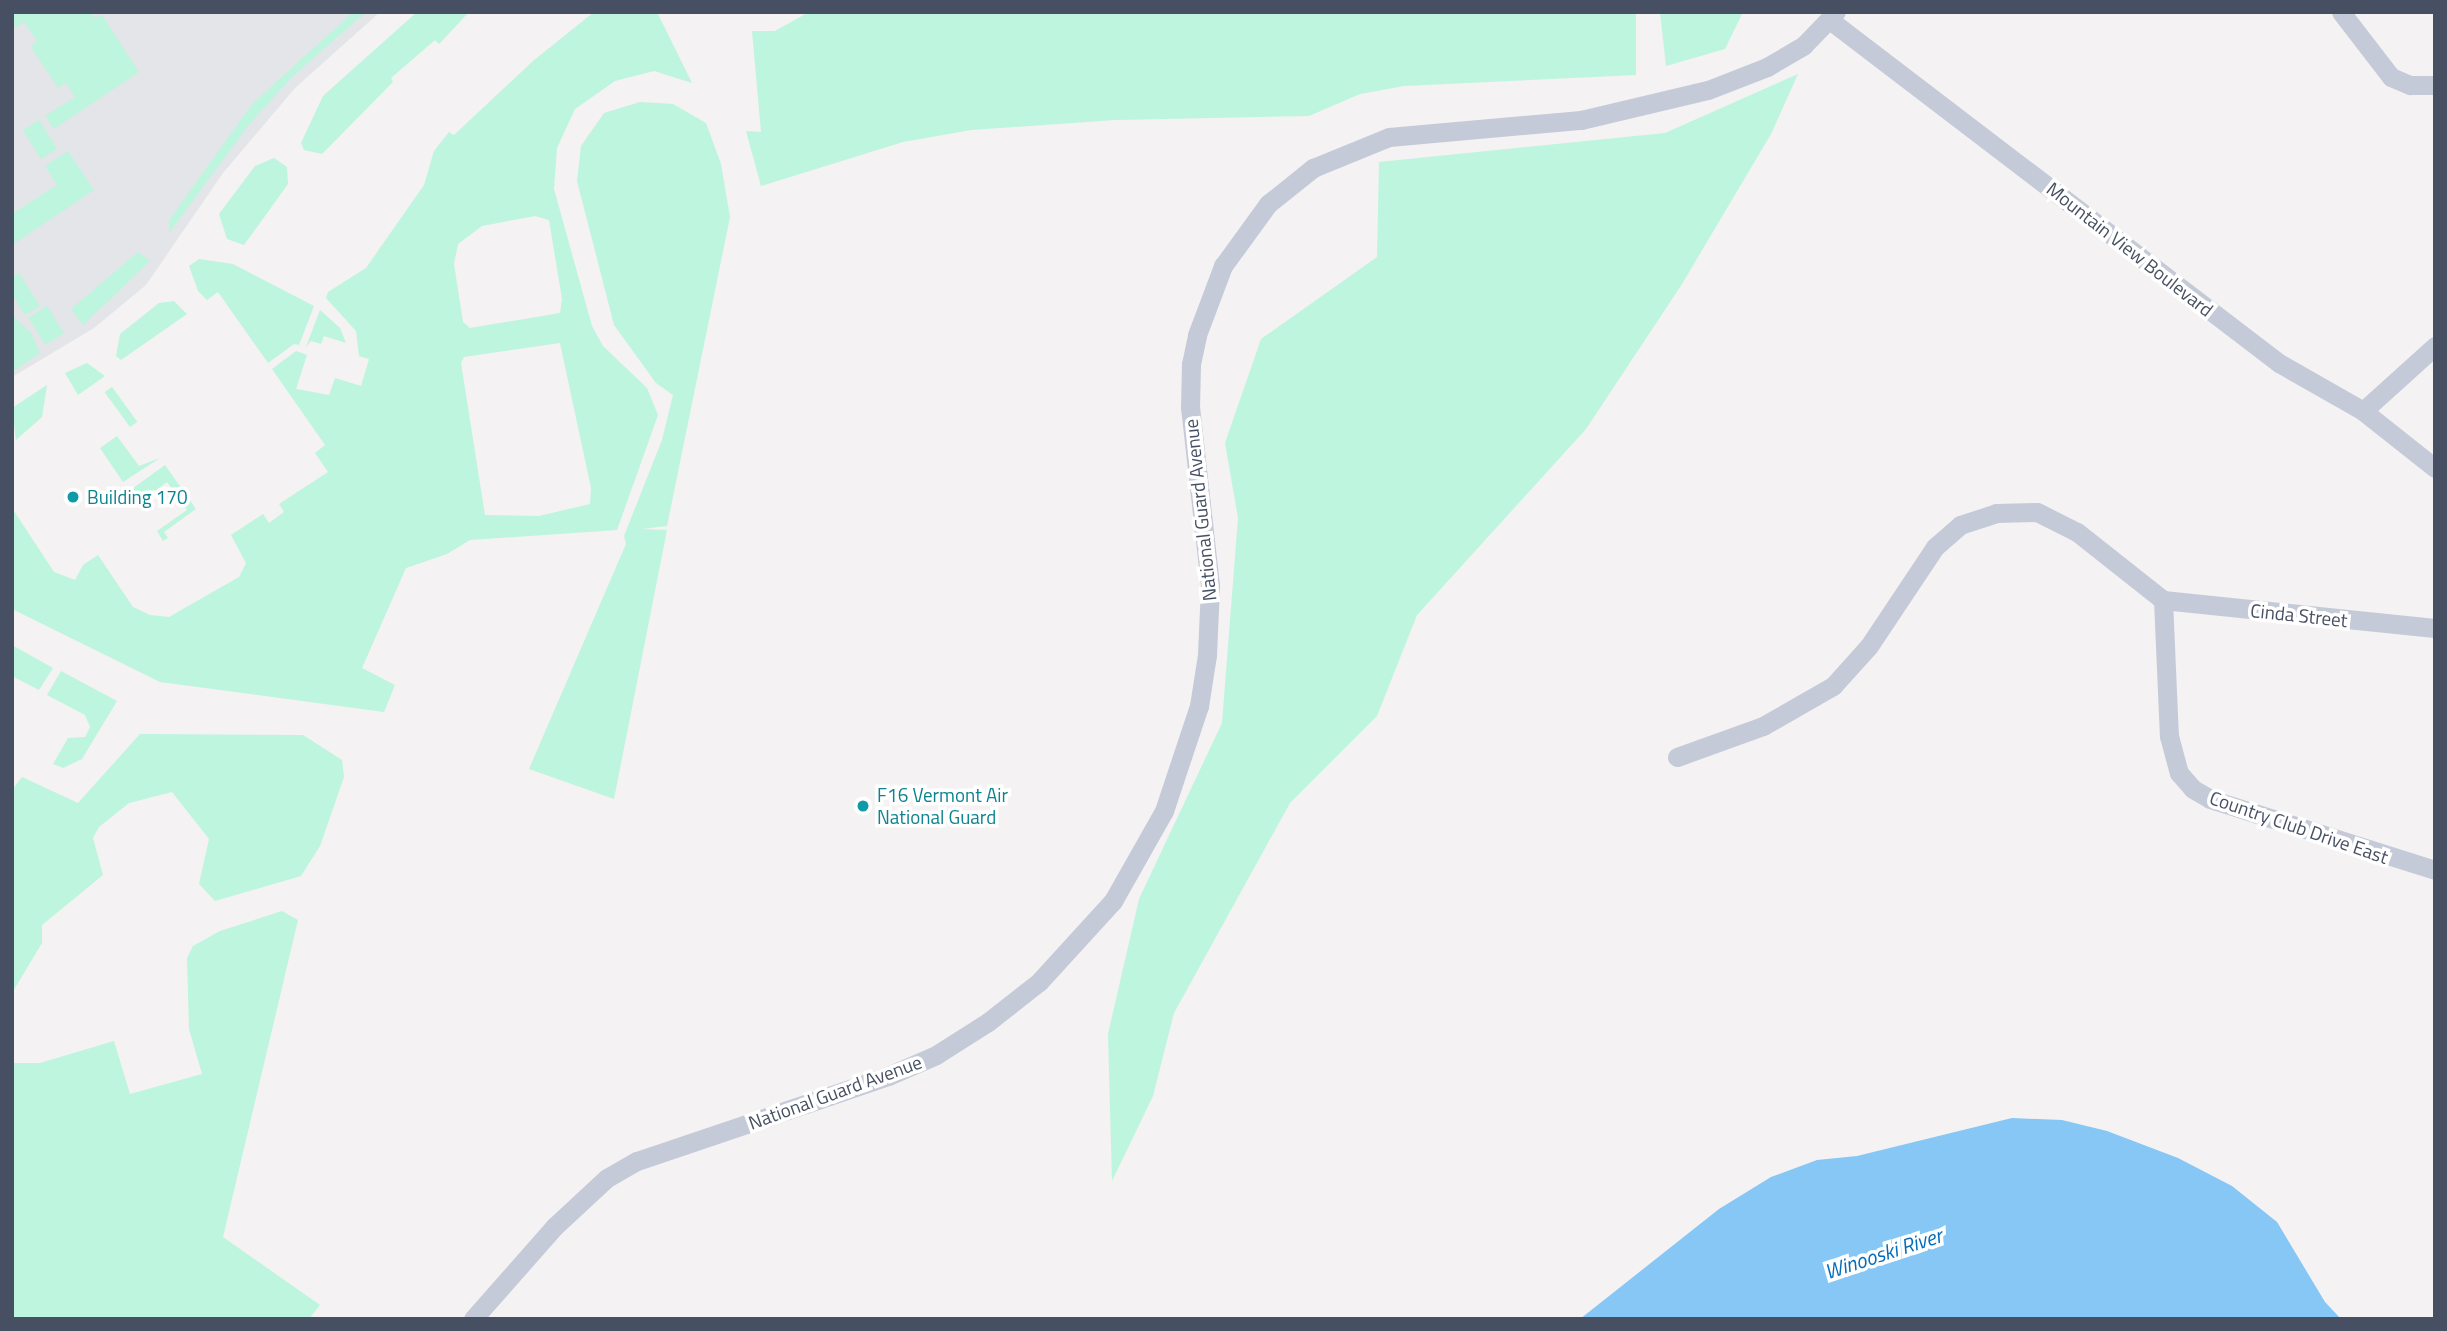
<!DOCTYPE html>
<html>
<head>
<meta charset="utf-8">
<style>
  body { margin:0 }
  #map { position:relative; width:2447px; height:1331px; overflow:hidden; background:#f4f2f2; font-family:"Titillium Web",sans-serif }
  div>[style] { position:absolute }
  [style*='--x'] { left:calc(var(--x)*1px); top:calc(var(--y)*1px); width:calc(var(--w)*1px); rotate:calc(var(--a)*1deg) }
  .airport>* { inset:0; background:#e3e5e9 }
  .green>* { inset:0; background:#bdf5de; transform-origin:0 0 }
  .water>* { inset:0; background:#86c7f6 }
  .minor>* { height:19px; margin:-9.5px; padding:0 9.5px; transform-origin:9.5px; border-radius:9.5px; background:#c4cad7 }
  .dots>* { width:19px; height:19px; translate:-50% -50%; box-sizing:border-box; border:4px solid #fff; border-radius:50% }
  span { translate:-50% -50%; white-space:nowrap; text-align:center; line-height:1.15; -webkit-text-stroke:7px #fff; paint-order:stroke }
  .street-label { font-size:19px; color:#475062 }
  .culture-label { font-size:19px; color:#0d838f }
  .left { translate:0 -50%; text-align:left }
  .water-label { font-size:21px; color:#006dbc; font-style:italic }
  .frame { position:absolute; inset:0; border:14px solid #475062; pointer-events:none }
</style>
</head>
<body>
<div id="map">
  <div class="airport">
    <div style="clip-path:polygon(12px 12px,380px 12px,295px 88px,223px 173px,146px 285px,94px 328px,12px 377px)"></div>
  </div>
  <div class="green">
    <div style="clip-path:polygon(12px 12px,91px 12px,95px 18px,102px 15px,139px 72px,54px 129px,45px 116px,75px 97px,66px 83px,58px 88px,31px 47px,37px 41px,24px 22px,15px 28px)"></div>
    <div style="clip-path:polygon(353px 12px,366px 12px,291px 78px,248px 126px,169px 233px,169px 220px,252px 104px)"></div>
    <div style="clip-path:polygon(417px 12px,469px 12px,439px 44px,435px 40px,391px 78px,393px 82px,322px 154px,304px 150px,301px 143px,323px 96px)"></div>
    <div style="clip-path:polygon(evenodd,594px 12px,657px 12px,692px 83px,654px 71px,615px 81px,575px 109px,557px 148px,554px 189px,592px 326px,603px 346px,647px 388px,658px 415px,617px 530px,470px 540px,447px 554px,406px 568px,362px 668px,395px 685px,384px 712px,160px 682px,12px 609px,12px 508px,54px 572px,75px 580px,83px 565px,98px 555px,133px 607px,150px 615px,169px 617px,239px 577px,246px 563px,231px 535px,263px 514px,269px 523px,284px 512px,279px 504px,328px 472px,315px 453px,325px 445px,272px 369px,296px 351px,307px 355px,296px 389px,329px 395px,335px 378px,361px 386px,369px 359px,359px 356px,356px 331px,326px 298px,328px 292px,366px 268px,424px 185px,434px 151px,449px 132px,454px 135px,533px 61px,594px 12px,535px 216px,549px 220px,562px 299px,560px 313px,470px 328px,463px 322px,454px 264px,458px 244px,482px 226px,535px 216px,594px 12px,560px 343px,591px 488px,590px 504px,539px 516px,485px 515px,461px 363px,464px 357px,560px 343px)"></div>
    <div style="clip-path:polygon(809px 12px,1636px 12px,1636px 75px,1404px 86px,1360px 94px,1309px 116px,1115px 120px,971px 130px,903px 142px,761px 186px,746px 131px,761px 132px,752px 31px,775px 31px)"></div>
    <div style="clip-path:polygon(1660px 12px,1743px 12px,1725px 49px,1666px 66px)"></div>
    <div style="clip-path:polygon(1798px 74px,1771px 134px,1682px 284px,1586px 429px,1417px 615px,1377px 716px,1290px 803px,1174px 1013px,1153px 1096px,1112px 1181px,1108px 1034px,1139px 899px,1222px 723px,1238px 518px,1225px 443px,1261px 339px,1377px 257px,1379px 162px,1665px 133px)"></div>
    <div style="clip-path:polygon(640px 102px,673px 104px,706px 123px,721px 164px,730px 217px,667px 526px,642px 529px,667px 530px,614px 799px,529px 769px,626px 544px,624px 536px,662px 440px,673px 395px,656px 383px,614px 325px,577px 181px,581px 146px,604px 113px)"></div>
    <div style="left:39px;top:120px;width:34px;height:19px;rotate:58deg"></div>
    <div style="clip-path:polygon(68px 151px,94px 190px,12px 245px,12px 214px,57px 185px,45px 166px)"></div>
    <div style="clip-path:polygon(274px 158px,287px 167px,288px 184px,244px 245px,227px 239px,219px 214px,255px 166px)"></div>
    <div style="clip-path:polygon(138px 252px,150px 261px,83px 325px,71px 309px)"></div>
    <div style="clip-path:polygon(199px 259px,233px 264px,314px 306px,299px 345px,294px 344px,268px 363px,218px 292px,207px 300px,198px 291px,189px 266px)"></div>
    <div style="clip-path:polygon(19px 273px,40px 306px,25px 315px,12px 294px,12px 277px)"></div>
    <div style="clip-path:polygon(174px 301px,187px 314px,121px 360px,116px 356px,120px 334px,159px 303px)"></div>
    <div style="left:47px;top:306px;width:32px;height:22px;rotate:58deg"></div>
    <div style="clip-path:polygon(320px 310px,340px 328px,346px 343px,324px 336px,321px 344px,311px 341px,306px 347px)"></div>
    <div style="clip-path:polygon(12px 315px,31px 333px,40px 353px,12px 372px)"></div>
    <div style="clip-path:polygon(87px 363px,105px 376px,78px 395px,65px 373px)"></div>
    <div style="clip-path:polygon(47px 385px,42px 417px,16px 440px,12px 408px)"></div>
    <div style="left:112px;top:387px;width:43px;height:9px;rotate:54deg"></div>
    <div style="clip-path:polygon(117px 436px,139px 466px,160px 458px,123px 482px,100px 448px)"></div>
    <div style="clip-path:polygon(165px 465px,196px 509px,164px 532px,168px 538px,163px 541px,157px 531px,187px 510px,167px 482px,138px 503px,129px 491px)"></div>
    <div style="clip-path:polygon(12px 645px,53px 668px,39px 690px,12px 676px)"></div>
    <div style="clip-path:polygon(61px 671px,117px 701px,82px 759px,63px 768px,53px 764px,68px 738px,85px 737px,90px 727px,85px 715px,47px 695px)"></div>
    <div style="clip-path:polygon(140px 734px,303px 735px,342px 760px,344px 777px,320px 846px,301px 876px,215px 901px,199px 884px,209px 839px,172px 792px,129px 803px,99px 827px,93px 838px,103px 875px,42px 925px,42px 943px,12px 993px,12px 790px,22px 777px,78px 803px)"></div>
    <div style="clip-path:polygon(282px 911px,298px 920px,223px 1237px,320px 1305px,309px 1319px,12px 1319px,12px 1063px,40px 1063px,114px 1041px,130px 1094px,202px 1074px,189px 1029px,187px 958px,193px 946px,220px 931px)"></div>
  </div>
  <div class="water">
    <div style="clip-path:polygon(2012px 1118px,2062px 1120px,2107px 1131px,2178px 1158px,2232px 1186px,2277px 1222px,2325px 1302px,2341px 1319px,1580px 1319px,1719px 1209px,1771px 1177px,1817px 1160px,1857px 1156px)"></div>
  </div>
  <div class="minor">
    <div style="--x:2341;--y:12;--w:82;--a:52.4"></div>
    <div style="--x:2391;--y:77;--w:21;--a:23"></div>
    <div style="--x:2410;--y:85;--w:25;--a:0"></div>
    <div style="--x:1831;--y:21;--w:564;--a:37.36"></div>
    <div style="--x:2279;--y:363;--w:97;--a:29.7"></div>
    <div style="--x:2363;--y:411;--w:92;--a:38.4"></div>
    <div style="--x:2363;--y:411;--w:97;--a:-42.1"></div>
    <div style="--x:2163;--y:600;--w:273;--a:5.9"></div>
    <div style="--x:1677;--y:757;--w:91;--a:-19.8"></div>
    <div style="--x:1763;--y:726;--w:81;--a:-29.7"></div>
    <div style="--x:1833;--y:686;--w:54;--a:-48"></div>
    <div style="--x:1869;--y:646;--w:119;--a:-56.3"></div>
    <div style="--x:1935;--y:547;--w:33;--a:-41"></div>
    <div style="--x:1960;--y:525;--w:38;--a:-18"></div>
    <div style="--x:1996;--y:513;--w:41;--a:-1.4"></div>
    <div style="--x:2037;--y:512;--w:45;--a:26.6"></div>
    <div style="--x:2077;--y:532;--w:110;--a:38.3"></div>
    <div style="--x:2163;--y:600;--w:136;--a:87.5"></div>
    <div style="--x:2169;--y:736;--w:38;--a:75"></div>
    <div style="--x:2179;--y:773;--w:21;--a:49"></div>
    <div style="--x:2193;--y:789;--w:20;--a:30"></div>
    <div style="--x:2210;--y:799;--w:236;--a:17.5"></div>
    <div style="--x:473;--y:1319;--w:123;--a:-48.6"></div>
    <div style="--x:554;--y:1227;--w:72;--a:-42.8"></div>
    <div style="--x:607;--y:1178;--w:34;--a:-30"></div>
    <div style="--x:637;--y:1161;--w:265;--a:-18.7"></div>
    <div style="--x:888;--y:1076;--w:52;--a:-23.6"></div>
    <div style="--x:936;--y:1055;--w:62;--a:-32.4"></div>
    <div style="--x:988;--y:1022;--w:65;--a:-38.1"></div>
    <div style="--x:1039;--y:982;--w:110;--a:-47.6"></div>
    <div style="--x:1113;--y:901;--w:103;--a:-60.5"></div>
    <div style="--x:1164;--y:811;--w:111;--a:-71.6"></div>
    <div style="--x:1199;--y:706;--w:52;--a:-81.1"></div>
    <div style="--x:1207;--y:655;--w:70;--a:-87.5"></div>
    <div style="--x:1210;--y:585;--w:178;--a:-96.4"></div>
    <div style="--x:1190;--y:408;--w:44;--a:-88.7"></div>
    <div style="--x:1191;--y:364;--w:30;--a:-78"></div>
    <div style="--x:1197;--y:335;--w:74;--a:-69.4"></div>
    <div style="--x:1223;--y:266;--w:77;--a:-54"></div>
    <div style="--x:1268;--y:204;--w:58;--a:-38.7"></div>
    <div style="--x:1313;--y:168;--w:82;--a:-22.2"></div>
    <div style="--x:1389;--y:137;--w:193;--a:-5.1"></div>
    <div style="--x:1581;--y:120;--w:130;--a:-13.3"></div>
    <div style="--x:1708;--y:90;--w:63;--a:-21.3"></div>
    <div style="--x:1767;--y:67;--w:42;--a:-30.3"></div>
    <div style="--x:1803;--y:46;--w:47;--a:-45.9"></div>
  </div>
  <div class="dots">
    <div style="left:73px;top:497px;background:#0f9aa8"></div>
    <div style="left:863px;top:806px;background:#0f9aa8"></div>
  </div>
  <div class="street-label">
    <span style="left:2130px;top:249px;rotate:38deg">Mountain View Boulevard</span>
    <span style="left:1200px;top:510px;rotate:-96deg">National Guard Avenue</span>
    <span style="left:2299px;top:615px;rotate:6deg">Cinda Street</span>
    <span style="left:2299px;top:827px;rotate:19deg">Country Club Drive East</span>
    <span style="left:835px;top:1092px;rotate:-20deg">National Guard Avenue</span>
  </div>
  <div class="culture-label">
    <span class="left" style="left:87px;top:497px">Building 170</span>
    <span class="left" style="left:877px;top:806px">F16 Vermont Air<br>National Guard</span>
  </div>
  <div class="water-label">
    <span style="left:1883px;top:1253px;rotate:-18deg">Winooski River</span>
  </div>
  <div class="frame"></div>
</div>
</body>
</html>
